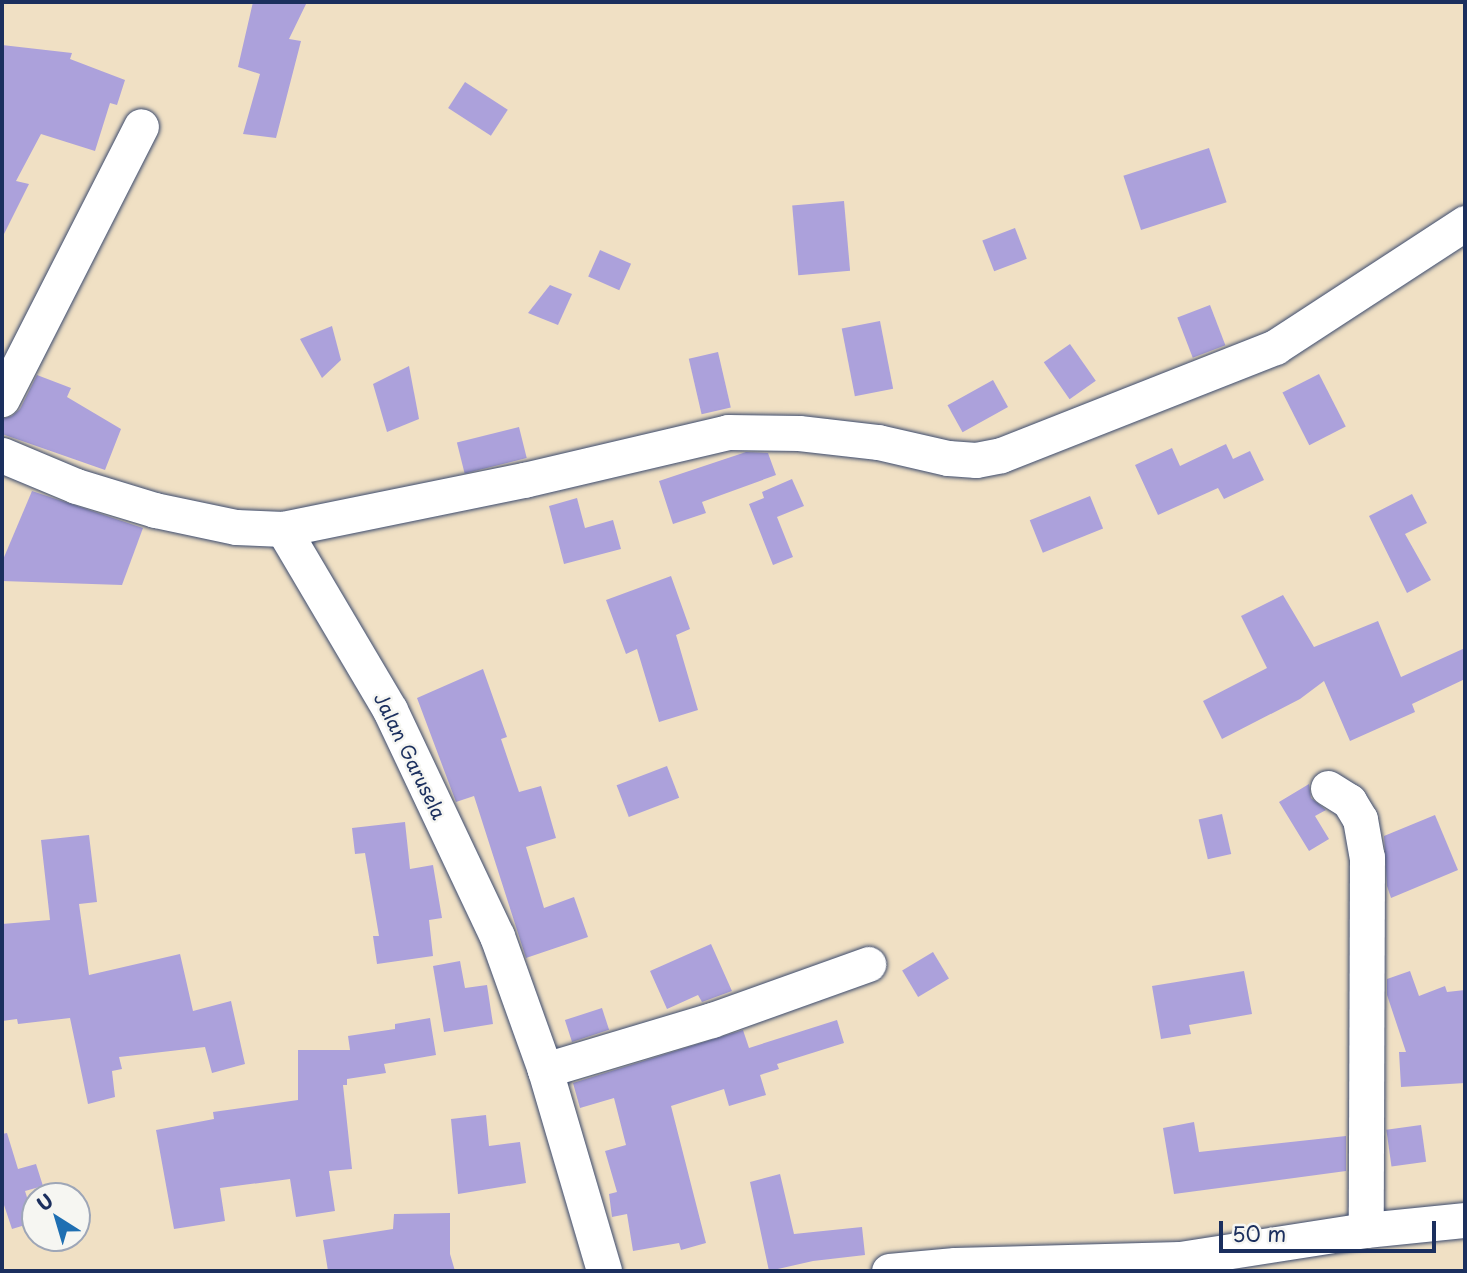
<!DOCTYPE html>
<html>
<head>
<meta charset="utf-8">
<style>
  body { margin:0 }
  #map { position:relative; width:1467px; height:1273px; overflow:hidden; background:#f0e0c4; font-family:"Playpen Sans",sans-serif }
  div>[style] { position:absolute }
  [style*='--x'] { left:calc(var(--x)*1px); top:calc(var(--y)*1px); width:calc(var(--w)*1px); rotate:calc(var(--a)*1deg) }
  .building>* { inset:0; background:#aca1db; transform-origin:0 0 }
  .roads { filter:drop-shadow(0 0 2px #3b4a6d) drop-shadow(0 0 2px #3b4a6d) }
  .street>* { height:35px; margin:-17.5px; padding:0 17.5px; transform-origin:17.5px; border-radius:17.5px; background:#fff }
  span { translate:-50% -50%; white-space:nowrap; text-align:center; line-height:1.15; -webkit-text-stroke:5px #f6f6f2; paint-order:stroke }
  .street-label { font-size:19px; color:#1b2f5e }
  .frame { position:absolute; inset:0; border:4px solid #1b2f5e; pointer-events:none }
  .north { position:absolute; left:21px; top:1182px; width:70px; height:70px; box-sizing:border-box; background:#f6f6f2; border:2px solid #9ea6b7; border-radius:50%; rotate:323deg; font-size:19px; font-weight:700; line-height:28px; text-align:center; color:#1b2f5e }
  .north::after { content:''; display:block; margin:auto; width:24px; height:32px; background:#1f6fb2; clip-path:polygon(50% 0,100% 100%,50% 72%,0 100%) }
  .scale { position:absolute; left:1219px; top:1221px; width:217px; height:32px; box-sizing:border-box; border:4px solid #1b2f5e; border-top:0; padding-left:9px; font-size:21px; line-height:24px; white-space:nowrap; color:#1b2f5e; -webkit-text-stroke:5px #f6f6f2; paint-order:stroke }
</style>
</head>
<body>
<div id="map">
  <div class="building">
    <div style="clip-path:polygon(253px 2px,307px 2px,289px 39px,301px 41px,276px 138px,243px 134px,260px 74px,238px 67px)"></div>
    <div style="clip-path:polygon(2px 45px,72px 53px,70px 59px,125px 80px,117px 105px,110px 103px,95px 151px,41px 134px,16px 181px,29px 184px,2px 238px)"></div>
    <div style="left:465px;top:82px;width:51px;height:31px;rotate:33deg"></div>
    <div style="left:1209px;top:148px;width:57px;height:90px;rotate:72deg"></div>
    <div style="left:844px;top:201px;width:70px;height:52px;rotate:85deg"></div>
    <div style="left:1015px;top:228px;width:33px;height:35px;rotate:69deg"></div>
    <div style="left:600px;top:250px;width:34px;height:29px;rotate:24deg"></div>
    <div style="clip-path:polygon(550px 285px,572px 294px,558px 325px,528px 313px)"></div>
    <div style="left:1210px;top:305px;width:43px;height:35px;rotate:69deg"></div>
    <div style="left:880px;top:321px;width:69px;height:39px;rotate:79deg"></div>
    <div style="clip-path:polygon(332px 326px,341px 360px,322px 378px,300px 339px)"></div>
    <div style="left:1070px;top:344px;width:45px;height:32px;rotate:55deg"></div>
    <div style="left:718px;top:352px;width:57px;height:30px;rotate:77deg"></div>
    <div style="clip-path:polygon(409px 366px,419px 419px,387px 432px,373px 384px)"></div>
    <div style="left:1319px;top:374px;width:59px;height:41px;rotate:63deg"></div>
    <div style="clip-path:polygon(37px 375px,71px 388px,67px 397px,121px 429px,105px 470px,2px 434px,2px 419px,12px 416px,20px 409px)"></div>
    <div style="left:993px;top:380px;width:31px;height:52px;rotate:61deg"></div>
    <div style="left:519px;top:427px;width:32px;height:64px;rotate:76deg"></div>
    <div style="clip-path:polygon(1226px 444px,1233px 459px,1250px 451px,1264px 480px,1224px 499px,1218px 488px,1158px 515px,1135px 465px,1172px 448px,1180px 466px)"></div>
    <div style="clip-path:polygon(746px 452px,768px 453px,776px 475px,702px 502px,706px 513px,673px 524px,659px 481px)"></div>
    <div style="clip-path:polygon(792px 479px,804px 506px,777px 517px,793px 557px,773px 565px,749px 504px,764px 498px,762px 492px)"></div>
    <div style="clip-path:polygon(32px 491px,143px 528px,122px 585px,2px 581px,2px 562px)"></div>
    <div style="clip-path:polygon(1412px 494px,1427px 523px,1405px 534px,1431px 580px,1407px 593px,1369px 516px)"></div>
    <div style="left:1090px;top:496px;width:35px;height:65px;rotate:68deg"></div>
    <div style="clip-path:polygon(577px 498px,585px 528px,613px 520px,621px 549px,564px 564px,549px 506px)"></div>
    <div style="clip-path:polygon(671px 576px,690px 629px,676px 635px,698px 710px,659px 722px,637px 649px,626px 654px,606px 600px)"></div>
    <div style="clip-path:polygon(1283px 595px,1314px 647px,1378px 621px,1401px 677px,1465px 648px,1465px 679px,1412px 704px,1415px 712px,1350px 741px,1324px 681px,1300px 699px,1222px 739px,1203px 701px,1267px 668px,1241px 616px)"></div>
    <div style="clip-path:polygon(483px 669px,507px 737px,501px 739px,519px 792px,541px 786px,556px 838px,526px 847px,544px 908px,574px 897px,588px 937px,526px 958px,474px 796px,456px 802px,417px 698px)"></div>
    <div style="left:667px;top:766px;width:34px;height:54px;rotate:69deg"></div>
    <div style="clip-path:polygon(1309px 784px,1311px 798px,1326px 810px,1315px 816px,1329px 839px,1309px 851px,1279px 802px)"></div>
    <div style="left:1222px;top:814px;width:41px;height:24px;rotate:77deg"></div>
    <div style="clip-path:polygon(1435px 815px,1458px 870px,1391px 898px,1387px 886px,1384px 836px)"></div>
    <div style="clip-path:polygon(405px 822px,410px 869px,433px 865px,442px 918px,429px 920px,433px 956px,377px 964px,373px 936px,379px 936px,365px 853px,355px 854px,352px 828px)"></div>
    <div style="clip-path:polygon(89px 835px,97px 902px,79px 904px,89px 975px,180px 954px,193px 1011px,231px 1001px,245px 1064px,212px 1073px,205px 1047px,119px 1057px,122px 1069px,112px 1071px,115px 1097px,88px 1104px,70px 1018px,18px 1024px,17px 1019px,2px 1021px,2px 924px,50px 920px,41px 840px)"></div>
    <div style="clip-path:polygon(711px 944px,732px 991px,702px 1002px,698px 995px,667px 1009px,650px 971px)"></div>
    <div style="left:933px;top:952px;width:31px;height:36px;rotate:59deg"></div>
    <div style="clip-path:polygon(460px 961px,465px 988px,487px 985px,493px 1024px,444px 1032px,433px 966px)"></div>
    <div style="clip-path:polygon(1244px 971px,1252px 1014px,1189px 1025px,1191px 1034px,1161px 1039px,1152px 986px)"></div>
    <div style="clip-path:polygon(1410px 971px,1419px 996px,1445px 986px,1447px 992px,1465px 990px,1465px 1083px,1401px 1087px,1399px 1052px,1406px 1052px,1387px 995px,1387px 979px)"></div>
    <div style="left:602px;top:1008px;width:23px;height:39px;rotate:72deg"></div>
    <div style="clip-path:polygon(430px 1018px,436px 1055px,384px 1064px,386px 1073px,347px 1079px,347px 1085px,343px 1085px,352px 1169px,329px 1171px,335px 1211px,296px 1217px,290px 1179px,220px 1188px,225px 1221px,174px 1229px,156px 1130px,214px 1119px,213px 1112px,298px 1100px,298px 1050px,350px 1050px,348px 1036px,395px 1029px,395px 1024px)"></div>
    <div style="clip-path:polygon(837px 1020px,844px 1043px,777px 1064px,779px 1069px,760px 1075px,766px 1095px,729px 1106px,724px 1089px,671px 1106px,706px 1243px,681px 1250px,679px 1243px,633px 1251px,627px 1214px,612px 1217px,609px 1194px,617px 1192px,605px 1151px,626px 1145px,614px 1098px,580px 1108px,573px 1083px,743px 1030px,749px 1048px)"></div>
    <div style="clip-path:polygon(486px 1115px,489px 1146px,520px 1142px,526px 1183px,458px 1194px,451px 1119px)"></div>
    <div style="clip-path:polygon(1194px 1122px,1199px 1152px,1346px 1136px,1346px 1171px,1174px 1194px,1163px 1128px)"></div>
    <div style="left:1421px;top:1125px;width:37px;height:35px;rotate:82deg"></div>
    <div style="clip-path:polygon(7px 1133px,18px 1169px,36px 1164px,43px 1186px,25px 1191px,35px 1222px,12px 1229px,2px 1199px,2px 1134px)"></div>
    <div style="clip-path:polygon(780px 1174px,794px 1234px,862px 1227px,865px 1255px,813px 1261px,769px 1271px,750px 1182px)"></div>
    <div style="clip-path:polygon(450px 1213px,450px 1254px,455px 1271px,328px 1271px,323px 1240px,393px 1229px,394px 1214px)"></div>
  </div>
  <div class="roads">
    <div class="street">
      <div style="--x:2;--y:399;--w:306;--a:-63"></div>
      <div style="--x:2;--y:455;--w:80;--a:22.7"></div>
      <div style="--x:76;--y:486;--w:83;--a:16.9"></div>
      <div style="--x:155;--y:510;--w:83;--a:11.9"></div>
      <div style="--x:236;--y:527;--w:47;--a:2.4"></div>
      <div style="--x:283;--y:529;--w:210;--a:59.4"></div>
      <div style="--x:390;--y:710;--w:250;--a:64.7"></div>
      <div style="--x:497;--y:936;--w:142;--a:70.3"></div>
      <div style="--x:545;--y:1070;--w:209;--a:73.6"></div>
      <div style="--x:283;--y:529;--w:246;--a:-11.5"></div>
      <div style="--x:524;--y:480;--w:210;--a:-13.2"></div>
      <div style="--x:728;--y:432;--w:71;--a:0.8"></div>
      <div style="--x:799;--y:433;--w:80;--a:6.5"></div>
      <div style="--x:878;--y:442;--w:72;--a:12.9"></div>
      <div style="--x:948;--y:458;--w:28;--a:4"></div>
      <div style="--x:976;--y:460;--w:25;--a:-11"></div>
      <div style="--x:1001;--y:455;--w:295;--a:-21.5"></div>
      <div style="--x:1275;--y:347;--w:227;--a:-33.1"></div>
      <div style="--x:1328;--y:788;--w:25;--a:32"></div>
      <div style="--x:1349;--y:801;--w:21;--a:59"></div>
      <div style="--x:1360;--y:819;--w:39;--a:80"></div>
      <div style="--x:1367;--y:857;--w:373;--a:90.2"></div>
      <div style="--x:545;--y:1070;--w:174;--a:-16.7"></div>
      <div style="--x:712;--y:1020;--w:166;--a:-19.7"></div>
      <div style="--x:889;--y:1271;--w:66;--a:-5.2"></div>
      <div style="--x:955;--y:1265;--w:225;--a:-1.5"></div>
      <div style="--x:1180;--y:1259;--w:188;--a:-8.9"></div>
      <div style="--x:1366;--y:1230;--w:100;--a:-5.8"></div>
    </div>
  </div>
  <div class="street-label">
    <span style="left:410px;top:756px;rotate:64deg">Jalan Garusela</span>
  </div>
  <div class="frame"></div>
  <div class="north">U</div>
  <div class="scale">50 m</div>
</div>
</body>
</html>
